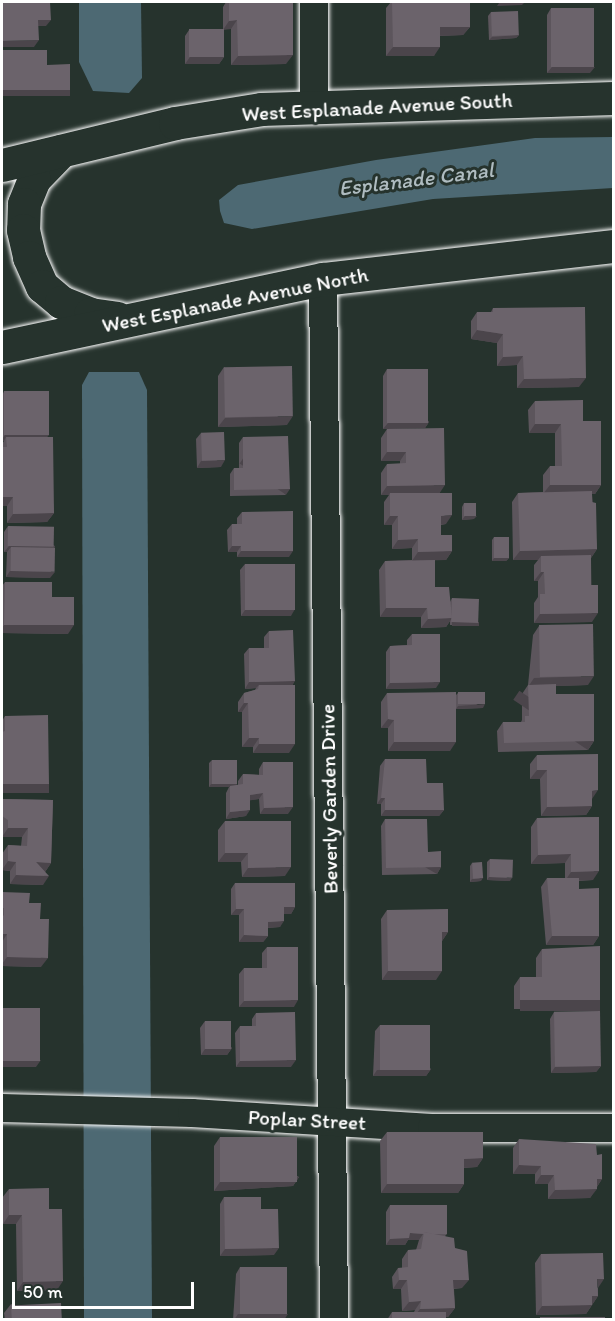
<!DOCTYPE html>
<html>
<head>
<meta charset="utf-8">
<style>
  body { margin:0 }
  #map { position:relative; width:615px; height:1321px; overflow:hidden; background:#26332d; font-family:Itim,sans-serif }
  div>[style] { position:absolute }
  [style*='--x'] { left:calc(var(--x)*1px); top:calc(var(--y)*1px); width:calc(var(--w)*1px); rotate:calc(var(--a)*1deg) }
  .water>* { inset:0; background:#4d6973 }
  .roads { filter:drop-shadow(0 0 2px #fff) drop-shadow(0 0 2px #fff) }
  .minor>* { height:28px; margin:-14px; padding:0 14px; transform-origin:14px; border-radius:14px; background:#26332d }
  .secondary>* { height:33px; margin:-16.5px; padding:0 16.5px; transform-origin:16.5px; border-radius:16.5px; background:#26332d }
  .wall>* { inset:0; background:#5c555c }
  .shaded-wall>* { inset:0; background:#4b454b; transform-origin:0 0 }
  .building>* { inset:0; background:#6b636b; transform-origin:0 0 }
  span { translate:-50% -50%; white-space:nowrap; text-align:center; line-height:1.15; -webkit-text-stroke:6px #26332d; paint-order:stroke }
  .street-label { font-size:21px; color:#fff }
  .water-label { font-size:22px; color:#afbcc0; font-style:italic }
  .frame { position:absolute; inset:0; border:3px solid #fff; pointer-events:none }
  .scale { position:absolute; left:12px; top:1282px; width:182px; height:27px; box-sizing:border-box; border:3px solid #fff; border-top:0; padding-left:8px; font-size:18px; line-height:21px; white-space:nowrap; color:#fff; -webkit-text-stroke:4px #26332d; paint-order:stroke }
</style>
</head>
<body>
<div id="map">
  <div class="water">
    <div style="clip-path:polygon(79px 2px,141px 2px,142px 78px,129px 93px,93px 91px,79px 62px)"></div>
    <div style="clip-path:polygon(613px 137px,613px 188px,433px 199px,252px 229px,224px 223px,220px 211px,219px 200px,238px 185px,376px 160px,535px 138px)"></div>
    <div style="clip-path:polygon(89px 372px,139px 372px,147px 390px,152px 1319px,84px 1319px,82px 385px)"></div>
  </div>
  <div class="roads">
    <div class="minor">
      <div style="--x:314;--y:2;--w:104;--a:90"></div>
      <div style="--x:323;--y:279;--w:1041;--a:89.39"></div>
      <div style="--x:2;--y:1108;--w:190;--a:1.5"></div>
      <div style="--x:192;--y:1113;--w:240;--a:3.6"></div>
      <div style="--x:432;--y:1128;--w:182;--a:0"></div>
    </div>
    <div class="secondary">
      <div style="--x:61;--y:151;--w:39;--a:134"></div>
      <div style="--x:34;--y:179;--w:27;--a:112"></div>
      <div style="--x:24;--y:204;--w:26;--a:92"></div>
      <div style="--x:23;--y:230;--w:28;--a:77"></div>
      <div style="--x:29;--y:257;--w:32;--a:66"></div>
      <div style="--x:42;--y:286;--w:25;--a:40"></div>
      <div style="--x:61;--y:302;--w:31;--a:22"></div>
      <div style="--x:90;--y:314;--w:27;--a:8"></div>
      <div style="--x:2;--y:165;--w:178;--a:-13.6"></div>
      <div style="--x:175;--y:123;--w:87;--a:-9.2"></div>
      <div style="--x:261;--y:109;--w:353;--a:-1.8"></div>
      <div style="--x:2;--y:347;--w:328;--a:-12"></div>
      <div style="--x:323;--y:279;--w:293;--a:-6.5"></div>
    </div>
  </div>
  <div class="wall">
    <div style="clip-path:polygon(226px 2px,293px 2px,286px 64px,231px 65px,231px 29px,224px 29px,224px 57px,219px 64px,185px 64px,185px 36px,189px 30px,223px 29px,223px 7px)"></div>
    <div style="clip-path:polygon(391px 2px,470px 2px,470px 27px,463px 35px,440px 36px,434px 56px,386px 56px,386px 8px)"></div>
    <div style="clip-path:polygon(551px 8px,590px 73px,547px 73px,547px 15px)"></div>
    <div style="clip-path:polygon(491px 12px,519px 35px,516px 38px,489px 40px,488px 16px)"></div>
    <div style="clip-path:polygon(493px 308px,579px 387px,517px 388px,517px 365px,497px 366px,497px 343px,471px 339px,471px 321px,477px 312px,491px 312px)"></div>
    <div style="clip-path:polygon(224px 367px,287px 425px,218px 427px,218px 376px)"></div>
    <div style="clip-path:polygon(387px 369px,429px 422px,425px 428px,383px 429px,383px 376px)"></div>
    <div style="clip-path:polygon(4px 391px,47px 437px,54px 513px,47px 522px,7px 523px,7px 506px,2px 506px,2px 444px,4px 441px,2px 441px,2px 396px)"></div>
    <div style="clip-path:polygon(535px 401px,583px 421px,601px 485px,595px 494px,592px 494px,597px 549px,591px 558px,592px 622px,534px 623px,534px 603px,538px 597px,538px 581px,534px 581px,534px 565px,538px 560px,513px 560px,512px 502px,518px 493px,543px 492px,543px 475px,550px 466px,555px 466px,555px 433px,529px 433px,528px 410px)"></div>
    <div style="clip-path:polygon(387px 429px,440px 493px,446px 524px,441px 525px,441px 535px,452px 551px,446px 560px,435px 560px,435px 587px,450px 602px,452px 598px,477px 625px,450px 625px,450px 621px,446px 627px,421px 628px,421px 617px,380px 617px,379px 570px,385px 561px,412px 560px,412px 548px,392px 549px,392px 525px,384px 525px,384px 502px,389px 495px,381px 495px,381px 473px,387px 464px,400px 464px,400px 461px,381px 461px,381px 438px)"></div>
    <div style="clip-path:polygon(201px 433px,221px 467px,197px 468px,196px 439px)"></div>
    <div style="clip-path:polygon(243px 437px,286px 495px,230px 496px,230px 474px,234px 468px,239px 468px,239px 443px)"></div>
    <div style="clip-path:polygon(464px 503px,474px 519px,462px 520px,462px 507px)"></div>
    <div style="clip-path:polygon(242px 512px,289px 557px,237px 557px,237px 552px,228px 552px,227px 530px,232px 524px,237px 524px,237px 518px)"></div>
    <div style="clip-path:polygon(8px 526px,55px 546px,54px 548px,50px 578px,6px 577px,7px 552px,4px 552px,4px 532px)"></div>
    <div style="clip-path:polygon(494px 537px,509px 558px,506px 561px,492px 561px,492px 540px)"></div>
    <div style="clip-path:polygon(245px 564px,291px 616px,241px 616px,240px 570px)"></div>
    <div style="clip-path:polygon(5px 582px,52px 597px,68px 634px,2px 633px,2px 586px)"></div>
    <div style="clip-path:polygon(539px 626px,588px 685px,556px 686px,556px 694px,594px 741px,588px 750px,498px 752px,497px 731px,503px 722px,521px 722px,522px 720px,522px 694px,528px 685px,533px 635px)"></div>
    <div style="clip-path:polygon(269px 631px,293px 685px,289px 753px,253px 753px,253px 747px,242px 747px,242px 712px,238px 712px,238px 702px,244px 693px,255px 690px,256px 688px,245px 689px,244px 654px,249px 648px,264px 648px,264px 637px)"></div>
    <div style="clip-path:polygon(412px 634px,436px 688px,386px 689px,386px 652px,390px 646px,407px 645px,407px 640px)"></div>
    <div style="clip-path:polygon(387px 693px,456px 695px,458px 693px,483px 708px,456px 709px,450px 751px,388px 751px,388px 728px,381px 728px,381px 702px)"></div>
    <div style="clip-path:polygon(5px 716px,43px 793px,2px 793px,2px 721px)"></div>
    <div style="clip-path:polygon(537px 755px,592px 799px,592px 806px,586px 815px,541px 816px,540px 779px,530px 779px,530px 764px)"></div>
    <div style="clip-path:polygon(385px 759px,427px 783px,444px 810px,439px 816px,381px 816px,381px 804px,377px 804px,380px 766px)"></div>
    <div style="clip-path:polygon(212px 760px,237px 784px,236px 785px,238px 785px,238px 781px,243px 774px,259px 775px,259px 769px,263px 762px,288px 814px,260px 814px,259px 799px,250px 800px,246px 816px,226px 819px,226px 793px,229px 787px,209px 787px,209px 763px)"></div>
    <div style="clip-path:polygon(3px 799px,53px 800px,51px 863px,45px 872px,43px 885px,10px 884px,10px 871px,2px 870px,2px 854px,8px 845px,21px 846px,22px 837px,2px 837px,2px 800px)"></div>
    <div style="clip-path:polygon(599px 817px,593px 880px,579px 881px,579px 889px,599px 936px,593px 945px,546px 945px,541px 887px,547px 878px,565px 878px,565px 863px,531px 864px,531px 827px,537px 818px)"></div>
    <div style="clip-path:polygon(385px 819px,428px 852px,441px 867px,437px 874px,382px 875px,381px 826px)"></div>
    <div style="clip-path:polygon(225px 821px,285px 876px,242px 877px,241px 862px,218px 862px,218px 830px)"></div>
    <div style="clip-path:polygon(490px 859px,510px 881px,487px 880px,487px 862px)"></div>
    <div style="clip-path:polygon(472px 863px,481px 881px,470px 882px,470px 866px)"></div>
    <div style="clip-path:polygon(235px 883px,295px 907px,291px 914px,284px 914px,280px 927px,268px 928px,268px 936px,263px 942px,239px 942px,239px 915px,231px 915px,231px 889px)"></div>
    <div style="clip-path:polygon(2px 892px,29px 903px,40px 919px,41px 967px,2px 966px)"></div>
    <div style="clip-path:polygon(387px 910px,448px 932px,442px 941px,436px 980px,382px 980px,381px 919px)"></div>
    <div style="clip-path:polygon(267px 947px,294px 1007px,239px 1007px,239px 974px,244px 968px,262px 968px,262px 953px)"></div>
    <div style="clip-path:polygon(542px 949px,600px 1000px,594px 1009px,514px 1009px,514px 986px,520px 977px,536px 977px,536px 958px)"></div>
    <div style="clip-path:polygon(554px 1012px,601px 1066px,596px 1072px,551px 1073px,550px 1019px)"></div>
    <div style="clip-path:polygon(256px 1013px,291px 1067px,236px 1067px,235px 1033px,240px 1026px,252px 1026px,252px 1019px)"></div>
    <div style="clip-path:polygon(205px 1021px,232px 1048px,227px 1055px,201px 1055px,200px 1028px)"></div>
    <div style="clip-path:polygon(380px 1025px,431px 1069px,426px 1076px,373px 1076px,375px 1031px)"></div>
    <div style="clip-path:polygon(387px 1132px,483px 1158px,477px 1167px,464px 1168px,464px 1184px,458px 1193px,381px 1193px,380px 1141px)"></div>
    <div style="clip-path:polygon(220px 1137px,299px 1177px,293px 1186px,214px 1191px,214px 1146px)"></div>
    <div style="clip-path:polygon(519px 1139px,597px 1155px,602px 1179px,590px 1198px,548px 1199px,548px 1184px,535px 1184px,535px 1174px,513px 1174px,513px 1148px)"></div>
    <div style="clip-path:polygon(9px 1189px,49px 1209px,57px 1290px,17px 1291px,16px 1224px,3px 1224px,2px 1198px)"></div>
    <div style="clip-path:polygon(224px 1197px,261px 1209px,274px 1255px,220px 1256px,220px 1204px)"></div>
    <div style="clip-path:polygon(390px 1205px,447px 1234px,445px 1236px,455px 1248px,462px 1288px,454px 1289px,455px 1308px,448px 1317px,446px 1317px,446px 1320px,387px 1320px,392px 1312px,414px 1312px,415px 1310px,402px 1311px,401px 1289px,393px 1289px,392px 1277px,398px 1268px,402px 1268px,402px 1259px,408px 1250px,416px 1250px,419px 1240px,408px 1240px,405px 1245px,386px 1245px,386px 1212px)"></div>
    <div style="clip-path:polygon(541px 1254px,598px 1288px,598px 1296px,586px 1314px,536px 1315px,535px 1263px)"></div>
    <div style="clip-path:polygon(240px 1267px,284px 1320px,233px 1320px,236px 1274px)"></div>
    <div style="clip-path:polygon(11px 1304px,62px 1320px,5px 1320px,4px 1313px)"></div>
  </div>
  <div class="shaded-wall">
    <div style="clip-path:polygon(525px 2px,522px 5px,497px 6px,499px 3px)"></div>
    <div style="clip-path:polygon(38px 20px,51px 20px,46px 26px,34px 26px)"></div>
    <div style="clip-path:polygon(237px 20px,231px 29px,223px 30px,229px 21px)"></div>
    <div style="clip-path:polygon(440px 27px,470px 27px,463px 35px,434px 36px)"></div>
    <div style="clip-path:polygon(519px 35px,516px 38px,489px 40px,492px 37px)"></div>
    <div style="clip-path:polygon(39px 40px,34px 47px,2px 47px,2px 41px)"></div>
    <div style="clip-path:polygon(393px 47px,440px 47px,434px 56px,386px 56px)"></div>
    <div style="clip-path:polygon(293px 55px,286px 64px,231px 65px,238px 56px)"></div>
    <div style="clip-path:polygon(190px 57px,224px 57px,219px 64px,185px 64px)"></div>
    <div style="clip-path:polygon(552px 67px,595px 67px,590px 73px,547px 73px)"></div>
    <div style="left:2px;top:90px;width:68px;height:6px"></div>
    <div style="clip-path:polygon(477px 330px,503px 334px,497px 343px,471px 339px)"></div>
    <div style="clip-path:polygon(523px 356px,517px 365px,497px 366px,503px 357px)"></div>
    <div style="clip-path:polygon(586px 378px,579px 387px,517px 388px,524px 379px)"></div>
    <div style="clip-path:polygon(293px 416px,287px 425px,218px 427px,225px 418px)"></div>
    <div style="clip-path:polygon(429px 422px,425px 428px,383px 429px,388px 423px)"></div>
    <div style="clip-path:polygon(535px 424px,561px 424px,555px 433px,529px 433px)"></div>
    <div style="clip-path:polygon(5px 435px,49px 435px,44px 441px,6px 437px,4px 441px,2px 441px,2px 439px)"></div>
    <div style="clip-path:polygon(387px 452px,406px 452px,400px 461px,381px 461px)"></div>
    <div style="clip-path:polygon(225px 460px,221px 467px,197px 468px,201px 461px)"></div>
    <div style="clip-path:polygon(445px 485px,439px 494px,390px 493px,389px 495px,381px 495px,387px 486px)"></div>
    <div style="clip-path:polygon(550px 485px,601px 485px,595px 494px,543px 494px)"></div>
    <div style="left:290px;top:489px;width:7px;height:56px;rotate:124deg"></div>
    <div style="clip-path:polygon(2px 497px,13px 497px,7px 506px,2px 506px)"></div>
    <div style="clip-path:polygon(54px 513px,47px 522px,7px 523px,13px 514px)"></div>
    <div style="clip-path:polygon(452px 515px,446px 524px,435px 525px,441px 516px)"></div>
    <div style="clip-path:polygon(390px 516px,398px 516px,392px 525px,384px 525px)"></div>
    <div style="clip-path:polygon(465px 516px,477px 516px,474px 519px,462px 520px)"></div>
    <div style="clip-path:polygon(418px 539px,412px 548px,392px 549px,398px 540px)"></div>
    <div style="clip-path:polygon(9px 546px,55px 546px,51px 552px,11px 547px,7px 552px,4px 552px)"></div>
    <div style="clip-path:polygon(232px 546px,241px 546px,237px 552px,228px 552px)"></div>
    <div style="clip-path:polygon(597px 549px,591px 558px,541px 556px,538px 560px,513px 560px,520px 551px)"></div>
    <div style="clip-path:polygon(241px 551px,293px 551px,289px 557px,237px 557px)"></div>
    <div style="clip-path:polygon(452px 551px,446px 560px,412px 561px,418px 552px)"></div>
    <div style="clip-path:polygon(494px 558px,509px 558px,506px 561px,492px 561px)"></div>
    <div style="clip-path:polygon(10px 571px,55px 572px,50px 578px,6px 577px)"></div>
    <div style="clip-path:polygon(541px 572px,544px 572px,538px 581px,534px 581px)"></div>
    <div style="clip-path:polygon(386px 608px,427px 608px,421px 617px,380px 617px)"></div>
    <div style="clip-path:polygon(295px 609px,291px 616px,241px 616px,245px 610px)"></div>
    <div style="clip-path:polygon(598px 613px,592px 622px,534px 623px,540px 614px)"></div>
    <div style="clip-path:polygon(452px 618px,446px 627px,421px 628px,428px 619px)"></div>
    <div style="left:452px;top:622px;width:27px;height:4px"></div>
    <div style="clip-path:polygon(4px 625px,74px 625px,68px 634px,2px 633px,2px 628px)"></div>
    <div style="clip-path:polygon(594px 676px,588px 685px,528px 687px,534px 678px)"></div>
    <div style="clip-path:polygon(295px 681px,291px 688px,259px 685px,256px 688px,245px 689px,249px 682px)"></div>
    <div style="clip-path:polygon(440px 682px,436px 688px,386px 689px,390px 683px)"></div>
    <div style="clip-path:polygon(244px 703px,248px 703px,242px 712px,238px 712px)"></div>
    <div style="clip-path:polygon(485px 704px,483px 708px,456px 709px,458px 706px)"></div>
    <div style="clip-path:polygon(388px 719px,394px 720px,388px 728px,381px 728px)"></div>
    <div style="clip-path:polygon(249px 738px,259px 738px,253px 747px,242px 747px)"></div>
    <div style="left:594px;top:741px;width:11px;height:90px;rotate:124deg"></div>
    <div style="clip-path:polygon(394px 742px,456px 742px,450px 751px,388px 751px)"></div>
    <div style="clip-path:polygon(259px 744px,295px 744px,289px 753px,253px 753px)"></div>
    <div style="clip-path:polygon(537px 770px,547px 770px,540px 779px,530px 779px)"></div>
    <div style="left:2px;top:784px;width:47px;height:9px"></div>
    <div style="clip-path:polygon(211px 784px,237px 784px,234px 787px,209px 787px)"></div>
    <div style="clip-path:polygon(598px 790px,592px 799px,592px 791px)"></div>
    <div style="clip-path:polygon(263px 793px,259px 799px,246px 801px,250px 795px)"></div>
    <div style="clip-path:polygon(381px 798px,385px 798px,381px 804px,377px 804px)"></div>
    <div style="clip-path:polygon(592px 806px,586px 815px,541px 816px,547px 807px)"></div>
    <div style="clip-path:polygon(293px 807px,288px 814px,260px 814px,264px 808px)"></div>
    <div style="clip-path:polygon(250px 810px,246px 816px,226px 819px,230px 812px)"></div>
    <div style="clip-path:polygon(385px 810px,444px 810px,439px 816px,381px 816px)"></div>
    <div style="clip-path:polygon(8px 828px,28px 828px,22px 837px,2px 837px)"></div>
    <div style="clip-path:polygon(225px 853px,248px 853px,241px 862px,218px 862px)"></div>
    <div style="clip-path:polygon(571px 854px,565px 863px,531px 864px,538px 855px)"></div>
    <div style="clip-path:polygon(8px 861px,16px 862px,10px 871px,2px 870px)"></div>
    <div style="clip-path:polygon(36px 862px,51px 863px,45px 872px)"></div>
    <div style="clip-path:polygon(291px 867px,285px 876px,242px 877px,248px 868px)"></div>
    <div style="left:441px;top:867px;width:8px;height:55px;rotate:120deg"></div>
    <div style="clip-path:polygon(599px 871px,593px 880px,565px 881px,571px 872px)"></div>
    <div style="clip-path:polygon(16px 875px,49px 876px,43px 885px,10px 884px)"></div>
    <div style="clip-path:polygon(489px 877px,512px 878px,510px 881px,487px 880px)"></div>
    <div style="clip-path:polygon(483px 878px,481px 881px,470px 882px,472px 879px)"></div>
    <div style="clip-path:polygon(284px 907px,295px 907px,291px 914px,280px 914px)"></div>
    <div style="clip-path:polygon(236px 909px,244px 909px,239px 915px,231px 915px)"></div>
    <div style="clip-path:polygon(284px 921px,280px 927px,264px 928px,268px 922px)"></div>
    <div style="clip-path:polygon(442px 932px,448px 932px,442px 941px)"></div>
    <div style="clip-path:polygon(2px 934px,7px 934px,2px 942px)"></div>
    <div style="clip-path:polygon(244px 935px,268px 936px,263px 942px,239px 942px)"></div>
    <div style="clip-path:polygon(552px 936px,599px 936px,593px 945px,546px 945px)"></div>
    <div style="clip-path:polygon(7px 957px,48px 958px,41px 967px,2px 966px,2px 964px)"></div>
    <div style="clip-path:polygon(388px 971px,442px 971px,436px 980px,382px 980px)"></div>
    <div style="clip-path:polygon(298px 1000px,294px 1007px,239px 1007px,244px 1001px)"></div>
    <div style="left:520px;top:1000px;width:80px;height:11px"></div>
    <div style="clip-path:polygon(232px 1048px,227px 1055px,201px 1055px,205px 1049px)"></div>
    <div style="clip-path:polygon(41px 1060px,36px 1067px,2px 1067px,2px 1061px)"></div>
    <div style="clip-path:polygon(296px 1060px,291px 1067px,236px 1067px,240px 1061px)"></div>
    <div style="clip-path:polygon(601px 1066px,596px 1072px,551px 1073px,555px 1067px)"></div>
    <div style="clip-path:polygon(431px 1069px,426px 1076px,373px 1076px,377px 1070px)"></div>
    <div style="clip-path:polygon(483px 1158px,477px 1167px,458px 1168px,464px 1159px)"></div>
    <div style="clip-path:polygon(519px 1165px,541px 1166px,535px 1174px,513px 1174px)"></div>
    <div style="clip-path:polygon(541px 1175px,554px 1175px,548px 1184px,535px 1184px)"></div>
    <div style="clip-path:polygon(299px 1177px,293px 1186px,214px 1191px,220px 1182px)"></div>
    <div style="clip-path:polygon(597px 1179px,602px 1179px,596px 1188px)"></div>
    <div style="clip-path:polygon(387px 1184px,464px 1184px,458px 1193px,381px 1193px)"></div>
    <div style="clip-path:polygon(597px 1189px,590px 1198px,548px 1199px,555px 1190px)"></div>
    <div style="clip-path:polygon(9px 1215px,22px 1215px,16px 1224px,3px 1224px)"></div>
    <div style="clip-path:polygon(410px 1233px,423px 1234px,419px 1240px,408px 1240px,405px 1245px,386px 1245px,390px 1239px)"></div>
    <div style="clip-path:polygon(279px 1248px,274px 1255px,220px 1256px,225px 1249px)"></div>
    <div style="clip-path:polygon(597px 1279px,604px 1279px,598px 1288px)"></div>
    <div style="clip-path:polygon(399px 1280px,407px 1280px,401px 1289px,393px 1289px)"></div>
    <div style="clip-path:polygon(453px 1280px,469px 1280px,462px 1288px,447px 1289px)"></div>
    <div style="clip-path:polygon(63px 1281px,57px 1290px,17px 1291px,23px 1282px)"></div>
    <div style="clip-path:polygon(592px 1296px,598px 1296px,592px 1305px)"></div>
    <div style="clip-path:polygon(421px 1301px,415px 1310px,402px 1311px,409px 1302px)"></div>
    <div style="clip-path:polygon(592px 1305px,586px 1314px,536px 1315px,542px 1306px)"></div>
    <div style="clip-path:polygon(455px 1308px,448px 1317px,413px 1318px,420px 1309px)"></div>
    <div style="clip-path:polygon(238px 1314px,288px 1314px,284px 1320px,234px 1320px)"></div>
  </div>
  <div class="building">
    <div style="clip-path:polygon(2px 2px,50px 2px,51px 20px,38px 20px,39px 40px,2px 41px)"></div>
    <div style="clip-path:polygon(229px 2px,293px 2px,293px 55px,238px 56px,237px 20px,229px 21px)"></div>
    <div style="clip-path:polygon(392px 2px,470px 2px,470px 27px,440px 27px,440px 47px,393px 47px)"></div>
    <div style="clip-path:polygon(499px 2px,525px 2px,499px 3px)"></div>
    <div style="left:551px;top:8px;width:43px;height:59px"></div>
    <div style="left:518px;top:11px;width:24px;height:27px;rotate:88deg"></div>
    <div style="left:224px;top:29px;width:28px;height:35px;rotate:90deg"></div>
    <div style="clip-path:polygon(2px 50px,47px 50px,47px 65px,70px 64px,70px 90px,2px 90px)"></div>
    <div style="clip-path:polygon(585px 307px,586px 378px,524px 379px,523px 356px,503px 357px,503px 334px,477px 330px,477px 312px,493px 312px,493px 308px)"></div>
    <div style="left:292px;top:366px;width:50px;height:68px;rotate:89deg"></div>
    <div style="left:387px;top:369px;width:41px;height:54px"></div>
    <div style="left:4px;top:391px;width:45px;height:44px"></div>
    <div style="clip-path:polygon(583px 400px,583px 421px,601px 421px,601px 485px,550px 485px,550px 466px,562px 466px,561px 424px,535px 424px,535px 401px)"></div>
    <div style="clip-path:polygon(444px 428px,445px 485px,387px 486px,387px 464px,406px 463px,406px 452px,387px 452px,387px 429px)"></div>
    <div style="left:224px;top:432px;width:28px;height:23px;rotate:88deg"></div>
    <div style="clip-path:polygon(288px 436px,290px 489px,234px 490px,234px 468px,243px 468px,243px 437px)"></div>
    <div style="clip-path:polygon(6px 437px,53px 437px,54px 513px,13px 514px,13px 497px,2px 497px,2px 447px,7px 447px)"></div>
    <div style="clip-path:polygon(592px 491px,592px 502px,596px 503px,597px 549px,520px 551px,518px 493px)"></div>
    <div style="clip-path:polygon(390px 493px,452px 493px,452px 515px,441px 516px,441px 535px,452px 535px,452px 551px,418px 552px,418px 539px,398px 540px,398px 516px,390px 516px)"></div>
    <div style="left:464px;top:503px;width:12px;height:13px"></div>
    <div style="clip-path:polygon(293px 511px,293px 551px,241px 551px,241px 546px,232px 546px,232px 524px,242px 524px,242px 512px)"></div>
    <div style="left:8px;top:526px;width:46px;height:20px;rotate:1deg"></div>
    <div style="left:494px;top:537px;width:15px;height:21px"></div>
    <div style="left:11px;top:547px;width:44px;height:24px;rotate:1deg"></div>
    <div style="clip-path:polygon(591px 555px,591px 585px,598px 585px,598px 613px,540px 614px,540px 594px,545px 594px,544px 572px,541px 572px,541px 556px)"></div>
    <div style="clip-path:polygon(435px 560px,435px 587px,449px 587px,452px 618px,428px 619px,427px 608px,386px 608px,385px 561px)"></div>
    <div style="left:245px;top:564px;width:50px;height:46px"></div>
    <div style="clip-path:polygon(5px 582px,52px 582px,52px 597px,74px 597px,74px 625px,4px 625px)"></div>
    <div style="left:452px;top:598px;width:27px;height:24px;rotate:2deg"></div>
    <div style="left:593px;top:624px;width:52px;height:54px;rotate:89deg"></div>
    <div style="clip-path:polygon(293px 630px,295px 681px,249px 682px,249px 648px,269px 648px,269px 631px)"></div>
    <div style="clip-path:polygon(412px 634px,440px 634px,440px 682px,390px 683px,390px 646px,412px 645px)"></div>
    <div style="clip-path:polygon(556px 684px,556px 694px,594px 694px,594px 741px,504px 743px,503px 722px,525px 722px,525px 716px,529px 716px,528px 685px)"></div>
    <div style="clip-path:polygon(259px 685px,295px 685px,295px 744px,259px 744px,259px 738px,249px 738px,248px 703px,244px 703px,244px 693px,258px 689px)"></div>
    <div style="clip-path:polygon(456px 692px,456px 742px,394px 742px,394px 720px,388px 719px,387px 693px)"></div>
    <div style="left:485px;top:692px;width:12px;height:27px;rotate:90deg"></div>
    <div style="clip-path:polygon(48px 715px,49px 784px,2px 784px,2px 732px,5px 731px,5px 716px)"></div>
    <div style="clip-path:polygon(598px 754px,598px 790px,592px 791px,592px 806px,547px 807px,547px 770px,537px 770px,537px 755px)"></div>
    <div style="clip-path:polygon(385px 759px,426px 759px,427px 783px,443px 783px,444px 810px,385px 810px,385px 798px,381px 798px)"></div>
    <div style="left:212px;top:760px;width:25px;height:24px"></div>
    <div style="clip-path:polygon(263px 762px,293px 762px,293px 807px,264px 808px,263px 793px,250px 795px,250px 810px,230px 812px,230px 786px,243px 784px,243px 774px,263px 775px)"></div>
    <div style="clip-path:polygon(3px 799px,53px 800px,51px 863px,36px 862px,49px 876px,16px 875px,16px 862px,8px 861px,8px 845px,27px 846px,28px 828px,8px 828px,8px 820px,2px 816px)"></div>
    <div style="clip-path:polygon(599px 817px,599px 871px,571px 872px,571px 854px,538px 855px,537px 818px)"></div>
    <div style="clip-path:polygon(385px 819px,427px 819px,428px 852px,441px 851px,441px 867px,386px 868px)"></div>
    <div style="clip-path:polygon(225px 821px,291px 821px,291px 867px,248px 868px,248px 853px,225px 853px)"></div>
    <div style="left:490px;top:859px;width:23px;height:18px;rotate:2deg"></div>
    <div style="left:482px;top:862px;width:16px;height:10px;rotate:86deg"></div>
    <div style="clip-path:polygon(547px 878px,579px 878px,579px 889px,599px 888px,599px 936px,552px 936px)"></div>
    <div style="clip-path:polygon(235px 883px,295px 883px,295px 907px,284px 907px,284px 921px,268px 922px,268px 936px,244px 935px,244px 909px,236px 909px)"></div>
    <div style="clip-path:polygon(2px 892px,30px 893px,29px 903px,41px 903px,40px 919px,49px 919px,48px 958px,7px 957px,7px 934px,2px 934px,2px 917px,4px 915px,4px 908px,2px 908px)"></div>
    <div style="clip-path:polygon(448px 909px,448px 932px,442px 932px,442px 971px,388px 971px,387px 910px)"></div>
    <div style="clip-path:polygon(600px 946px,600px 1000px,520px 1000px,520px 977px,542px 977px,542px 949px)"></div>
    <div style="clip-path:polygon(267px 947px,298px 947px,298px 1000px,244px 1001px,244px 968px,267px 968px)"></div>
    <div style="left:2px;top:1008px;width:38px;height:53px"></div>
    <div style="left:600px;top:1011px;width:55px;height:46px;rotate:89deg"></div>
    <div style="clip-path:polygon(295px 1012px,296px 1060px,240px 1061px,240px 1026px,256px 1026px,256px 1013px)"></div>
    <div style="left:205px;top:1021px;width:26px;height:28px"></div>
    <div style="left:380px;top:1025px;width:50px;height:45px"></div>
    <div style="clip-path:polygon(387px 1132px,483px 1132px,483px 1158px,464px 1159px,464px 1184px,387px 1184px)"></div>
    <div style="left:220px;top:1137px;width:77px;height:45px"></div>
    <div style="clip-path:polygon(519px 1139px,596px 1144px,597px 1155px,602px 1154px,602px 1179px,597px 1179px,597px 1189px,555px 1190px,554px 1175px,541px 1175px,541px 1166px,519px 1165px)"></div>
    <div style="clip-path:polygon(49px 1188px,49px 1209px,62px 1209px,63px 1281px,23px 1282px,22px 1215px,9px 1215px,9px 1189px)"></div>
    <div style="clip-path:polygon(224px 1197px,261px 1197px,261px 1209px,278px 1209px,279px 1248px,225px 1249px)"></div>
    <div style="clip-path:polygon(390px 1205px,447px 1205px,447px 1234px,432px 1234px,424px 1232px,424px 1234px,410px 1233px,409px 1238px,390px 1239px)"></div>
    <div style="clip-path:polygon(424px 1232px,454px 1238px,455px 1248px,467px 1251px,469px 1280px,453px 1280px,455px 1308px,420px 1309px,421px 1301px,409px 1302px,407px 1280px,399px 1280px,398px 1268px,408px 1267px,408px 1250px,421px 1249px)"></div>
    <div style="clip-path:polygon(603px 1253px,604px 1279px,597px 1279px,598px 1296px,592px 1296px,592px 1305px,542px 1306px,541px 1254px)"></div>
    <div style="left:240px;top:1267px;width:47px;height:47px"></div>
    <div style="left:61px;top:1303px;width:17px;height:50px;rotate:87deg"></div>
    <div style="left:392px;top:1312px;width:54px;height:8px"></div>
    <div style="left:540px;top:1317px;width:65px;height:3px"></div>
  </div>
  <div class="street-label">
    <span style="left:377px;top:107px;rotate:-3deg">West Esplanade Avenue South</span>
    <span style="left:235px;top:300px;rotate:-11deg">West Esplanade Avenue North</span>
    <span style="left:329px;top:799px;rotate:-91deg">Beverly Garden Drive</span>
    <span style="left:307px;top:1120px;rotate:3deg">Poplar Street</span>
  </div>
  <div class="water-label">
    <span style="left:416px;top:179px;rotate:-7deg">Esplanade Canal</span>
  </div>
  <div class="frame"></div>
  <div class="scale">50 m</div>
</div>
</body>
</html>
